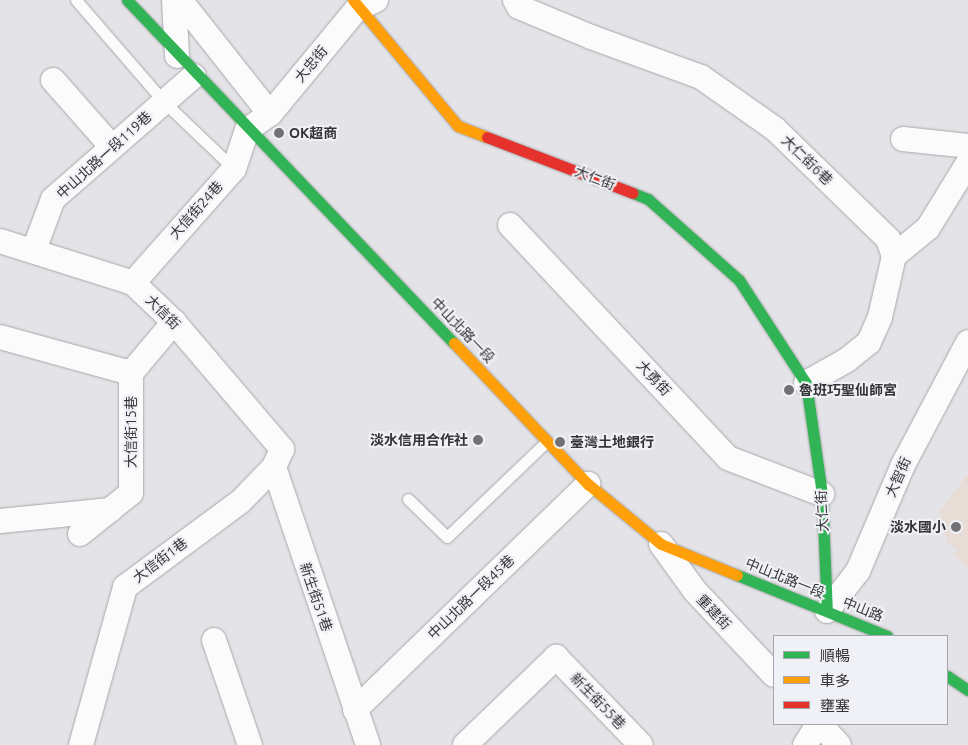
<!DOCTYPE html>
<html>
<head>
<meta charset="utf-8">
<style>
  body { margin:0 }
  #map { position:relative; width:968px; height:745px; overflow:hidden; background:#e4e4e8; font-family:Ubuntu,"Noto Sans TC",sans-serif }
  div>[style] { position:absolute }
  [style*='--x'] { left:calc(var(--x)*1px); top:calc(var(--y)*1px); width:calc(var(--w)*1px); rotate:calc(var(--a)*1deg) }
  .education>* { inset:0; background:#e8dcd6 }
  .roads { filter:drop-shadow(0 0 1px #a8a8aa) drop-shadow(0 0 1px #a8a8aa) }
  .lane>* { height:11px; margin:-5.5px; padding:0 5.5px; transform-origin:5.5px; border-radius:5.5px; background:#fbfbfc }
  .street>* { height:24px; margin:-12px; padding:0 12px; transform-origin:12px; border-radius:12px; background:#fbfbfc }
  .fast>* { height:11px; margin:-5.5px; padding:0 5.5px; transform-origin:5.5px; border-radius:5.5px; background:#30b455 }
  .slow>* { height:11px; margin:-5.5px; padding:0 5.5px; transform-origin:5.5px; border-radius:5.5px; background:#ff9f0a }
  .jam>* { height:11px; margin:-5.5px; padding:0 5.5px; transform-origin:5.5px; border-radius:5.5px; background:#e5322d }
  .dots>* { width:14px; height:14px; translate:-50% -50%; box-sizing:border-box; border:2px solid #f0f1f6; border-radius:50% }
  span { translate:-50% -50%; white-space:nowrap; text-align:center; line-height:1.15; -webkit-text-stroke:4px #f0f1f6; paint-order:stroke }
  .street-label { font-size:14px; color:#353537 }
  .poi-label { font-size:14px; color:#353537; font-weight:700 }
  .left { translate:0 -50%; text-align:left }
  .right { translate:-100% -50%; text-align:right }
  .legend { position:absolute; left:773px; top:635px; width:175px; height:90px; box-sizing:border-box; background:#f0f1f6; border:1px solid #a5a6aa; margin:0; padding:6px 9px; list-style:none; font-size:15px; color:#353537 }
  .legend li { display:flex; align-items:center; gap:10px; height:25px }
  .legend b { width:25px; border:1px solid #a5a6aa }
</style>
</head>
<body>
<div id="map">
  <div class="education">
    <div style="clip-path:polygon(968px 474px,968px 568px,953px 555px,957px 550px,947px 542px,939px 512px)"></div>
  </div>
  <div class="roads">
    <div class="lane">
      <div style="--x:76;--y:0;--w:135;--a:49.2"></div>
      <div style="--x:164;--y:102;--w:97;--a:43.7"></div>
      <div style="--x:408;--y:499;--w:54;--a:44.3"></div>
      <div style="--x:447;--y:537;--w:136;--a:-43.8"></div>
    </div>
    <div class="street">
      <div style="--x:174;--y:0;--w:56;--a:86.9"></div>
      <div style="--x:180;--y:0;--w:145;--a:51.7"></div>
      <div style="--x:515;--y:0;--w:8;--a:60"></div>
      <div style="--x:519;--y:7;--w:78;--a:22.6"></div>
      <div style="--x:591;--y:37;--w:117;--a:20"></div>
      <div style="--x:701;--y:77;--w:90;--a:35.1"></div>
      <div style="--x:775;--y:129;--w:158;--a:44.2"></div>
      <div style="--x:888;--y:239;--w:18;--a:71"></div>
      <div style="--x:894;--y:256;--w:44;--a:-39.5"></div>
      <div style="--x:928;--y:228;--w:76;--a:-58.4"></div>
      <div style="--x:53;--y:80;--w:89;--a:48.6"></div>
      <div style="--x:903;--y:139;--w:65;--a:6.1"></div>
      <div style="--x:510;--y:225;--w:319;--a:46.9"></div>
      <div style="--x:728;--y:458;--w:101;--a:21"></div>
      <div style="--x:0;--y:241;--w:139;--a:17.5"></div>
      <div style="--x:133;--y:283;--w:57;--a:43.6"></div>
      <div style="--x:174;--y:322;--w:167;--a:49.6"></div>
      <div style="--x:282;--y:449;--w:20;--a:114"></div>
      <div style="--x:274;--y:467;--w:293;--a:71.3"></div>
      <div style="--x:34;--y:250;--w:54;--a:-69.6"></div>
      <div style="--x:53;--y:199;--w:187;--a:-41.1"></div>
      <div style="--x:133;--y:283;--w:152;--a:-48.5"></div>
      <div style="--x:234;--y:169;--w:41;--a:-71.6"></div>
      <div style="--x:247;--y:130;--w:28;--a:-35"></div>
      <div style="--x:270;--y:114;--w:136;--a:-50.4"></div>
      <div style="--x:357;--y:9;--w:21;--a:-25"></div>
      <div style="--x:0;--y:337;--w:136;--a:15.4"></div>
      <div style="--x:806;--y:383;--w:47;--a:-29.3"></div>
      <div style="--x:847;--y:360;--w:28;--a:-39"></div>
      <div style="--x:869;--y:342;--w:27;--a:-66"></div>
      <div style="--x:880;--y:317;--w:63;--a:-77.1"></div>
      <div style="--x:0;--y:521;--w:111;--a:-5.7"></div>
      <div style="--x:80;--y:534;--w:65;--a:-38.8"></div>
      <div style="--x:131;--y:493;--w:120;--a:-90"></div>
      <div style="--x:131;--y:373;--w:67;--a:-49.9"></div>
      <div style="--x:661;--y:544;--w:58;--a:54.1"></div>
      <div style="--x:695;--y:591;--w:115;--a:46.8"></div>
      <div style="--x:827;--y:611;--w:51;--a:-52.2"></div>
      <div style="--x:858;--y:571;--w:115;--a:-67"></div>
      <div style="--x:903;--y:465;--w:139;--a:-62.1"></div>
      <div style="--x:214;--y:640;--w:111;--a:71.1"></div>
      <div style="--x:355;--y:710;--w:325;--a:-44.1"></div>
      <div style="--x:820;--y:724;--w:28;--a:48"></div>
      <div style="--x:81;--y:745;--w:164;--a:-74.4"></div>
      <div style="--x:125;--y:587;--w:143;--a:-36.5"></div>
      <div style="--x:240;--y:502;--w:49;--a:-45.8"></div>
      <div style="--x:465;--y:745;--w:127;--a:-44"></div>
      <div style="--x:556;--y:657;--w:122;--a:46"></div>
      <div style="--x:805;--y:745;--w:25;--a:-58"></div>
    </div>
    <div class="fast">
      <div style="--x:127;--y:0;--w:474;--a:46.4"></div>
      <div style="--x:633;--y:193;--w:16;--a:22"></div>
      <div style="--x:648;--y:199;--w:122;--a:41.7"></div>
      <div style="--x:739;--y:280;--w:123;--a:57"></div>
      <div style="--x:806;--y:383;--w:112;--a:81.8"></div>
      <div style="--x:822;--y:494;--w:117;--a:87.6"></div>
      <div style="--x:737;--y:575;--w:162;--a:22.1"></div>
      <div style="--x:947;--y:676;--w:25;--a:34"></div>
    </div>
    <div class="slow">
      <div style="--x:353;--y:0;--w:164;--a:50.2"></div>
      <div style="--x:458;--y:126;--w:31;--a:21"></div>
      <div style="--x:454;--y:343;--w:195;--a:46.5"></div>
      <div style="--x:588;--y:484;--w:94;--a:39.4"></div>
      <div style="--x:661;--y:544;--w:82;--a:22.2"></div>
    </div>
    <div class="jam">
      <div style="--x:487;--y:137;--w:156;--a:21"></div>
    </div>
  </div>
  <div class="dots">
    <div style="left:279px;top:133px;background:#727275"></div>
    <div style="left:789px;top:390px;background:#727275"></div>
    <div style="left:478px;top:440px;background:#727275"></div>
    <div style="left:560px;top:442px;background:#727275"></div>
    <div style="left:956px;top:527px;background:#727275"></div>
  </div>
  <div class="street-label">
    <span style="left:311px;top:64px;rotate:-50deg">大忠街</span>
    <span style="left:104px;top:155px;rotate:-42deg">中山北路一段119巷</span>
    <span style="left:807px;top:160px;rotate:44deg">大仁街6巷</span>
    <span style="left:595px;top:178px;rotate:21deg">大仁街</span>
    <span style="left:196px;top:210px;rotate:-48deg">大信街24巷</span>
    <span style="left:163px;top:312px;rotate:45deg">大信街</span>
    <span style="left:463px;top:330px;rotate:46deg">中山北路一段</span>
    <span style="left:654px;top:378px;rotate:47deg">大勇街</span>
    <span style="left:131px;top:432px;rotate:-90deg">大信街15巷</span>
    <span style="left:898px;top:477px;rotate:-66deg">大智街</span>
    <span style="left:822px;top:511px;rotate:-93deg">大仁街</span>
    <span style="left:160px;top:560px;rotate:-37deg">大信街1巷</span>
    <span style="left:785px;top:578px;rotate:22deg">中山北路一段</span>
    <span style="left:316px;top:597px;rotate:71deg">新生街51巷</span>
    <span style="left:471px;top:597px;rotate:-44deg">中山北路一段45巷</span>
    <span style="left:863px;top:609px;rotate:22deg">中山路</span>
    <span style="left:714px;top:612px;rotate:46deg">重建街</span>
    <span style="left:598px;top:701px;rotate:46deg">新生街55巷</span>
  </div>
  <div class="poi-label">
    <span class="left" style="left:289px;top:133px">OK超商</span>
    <span class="left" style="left:799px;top:390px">魯班巧聖仙師宮</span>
    <span class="right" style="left:468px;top:440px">淡水信用合作社</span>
    <span class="left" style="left:570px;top:442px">臺灣土地銀行</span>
    <span class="right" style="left:946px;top:527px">淡水國小</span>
  </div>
  <ul class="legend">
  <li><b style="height:6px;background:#30b455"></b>順暢</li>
  <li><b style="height:6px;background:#ff9f0a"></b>車多</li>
  <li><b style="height:6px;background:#e5322d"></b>壅塞</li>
  </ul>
</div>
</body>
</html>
